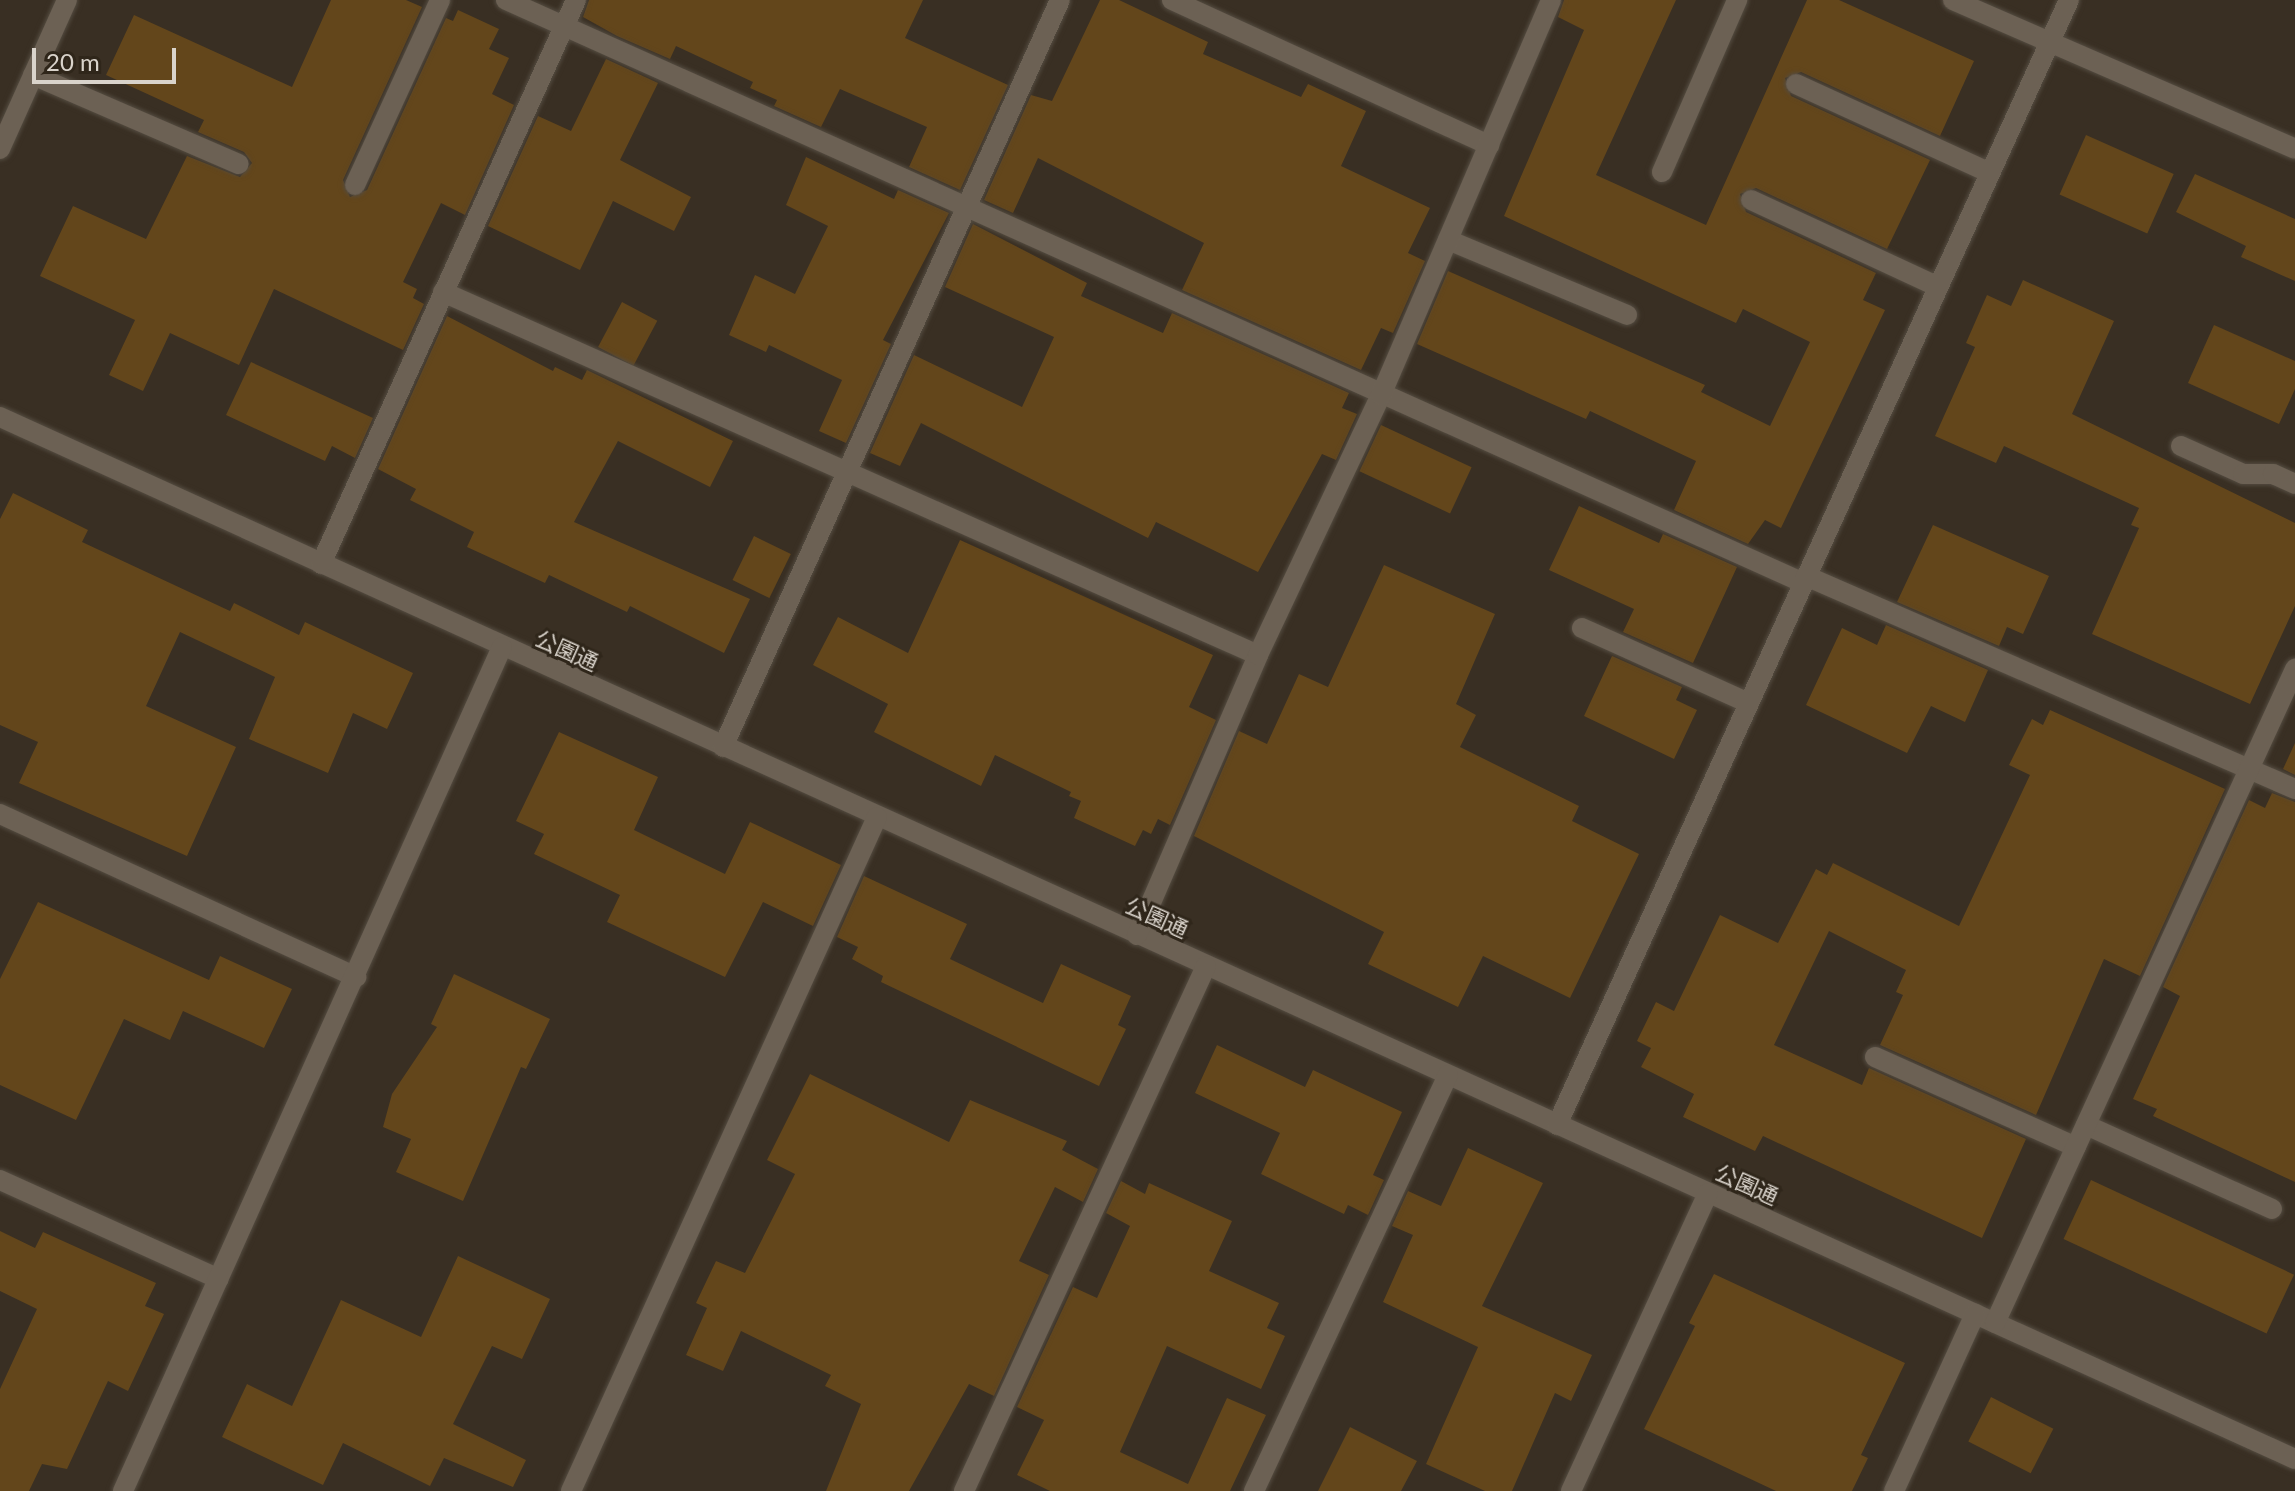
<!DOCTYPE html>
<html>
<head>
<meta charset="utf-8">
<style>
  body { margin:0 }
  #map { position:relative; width:2295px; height:1491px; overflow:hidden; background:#392f23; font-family:Lato,"Noto Sans JP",sans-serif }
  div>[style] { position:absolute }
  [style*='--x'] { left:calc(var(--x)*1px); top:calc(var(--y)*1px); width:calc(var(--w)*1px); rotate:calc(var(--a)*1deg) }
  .building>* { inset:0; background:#63461b; transform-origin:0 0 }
  .roads { filter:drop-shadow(0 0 2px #544c41) drop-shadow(0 0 2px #544c41) }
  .minor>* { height:20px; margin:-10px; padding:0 10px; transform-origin:10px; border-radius:10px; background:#6c6154 }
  span { translate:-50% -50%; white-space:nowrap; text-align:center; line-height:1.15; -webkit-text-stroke:6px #2f261a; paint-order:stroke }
  .street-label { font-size:22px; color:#d9d3cb }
  .scale { position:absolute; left:32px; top:48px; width:144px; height:36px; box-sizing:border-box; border:4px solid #d9d3cb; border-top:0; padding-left:10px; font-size:24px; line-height:28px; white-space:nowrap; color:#d9d3cb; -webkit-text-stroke:6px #2f261a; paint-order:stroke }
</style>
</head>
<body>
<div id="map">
  <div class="building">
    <div style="clip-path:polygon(331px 0,406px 0,422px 7px,343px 180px,350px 197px,367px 190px,446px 18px,453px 21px,458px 10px,499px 29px,489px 49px,509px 58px,492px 94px,514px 105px,465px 215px,441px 203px,403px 282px,417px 289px,413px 298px,424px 304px,403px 350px,274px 289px,239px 365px,170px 333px,143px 391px,109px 375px,135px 320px,40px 276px,73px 206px,146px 239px,187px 156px,240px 177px,252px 163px,244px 152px,198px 132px,204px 120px,106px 75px,134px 15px,292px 87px)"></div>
    <div style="clip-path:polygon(589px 0,923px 0,905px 38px,1008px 85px,960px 190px,909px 167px,927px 127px,840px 89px,821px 127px,774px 106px,777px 100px,750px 88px,753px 82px,676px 46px,670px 59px,617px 36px,583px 17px)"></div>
    <div style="clip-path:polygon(1100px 0,1119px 0,1208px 42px,1203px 54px,1301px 97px,1308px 84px,1366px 111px,1341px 166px,1430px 208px,1408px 253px,1425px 261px,1393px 333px,1381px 328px,1361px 370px,1182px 290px,1204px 243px,1038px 158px,1013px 213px,984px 200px,1031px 95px,1052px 101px)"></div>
    <div style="clip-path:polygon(1564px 0,1676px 0,1596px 175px,1706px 225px,1807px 0,1839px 0,1974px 61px,1940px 136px,1801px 72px,1785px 78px,1791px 96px,1930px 160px,1887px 249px,1756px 188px,1740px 194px,1746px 212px,1876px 273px,1863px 300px,1885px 310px,1781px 528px,1765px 520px,1748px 544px,1674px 510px,1696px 461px,1590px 411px,1586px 419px,1417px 344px,1448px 271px,1705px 385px,1701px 392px,1770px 426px,1810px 342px,1743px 309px,1736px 323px,1504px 216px,1584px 30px,1558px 17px)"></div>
    <div style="clip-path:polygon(606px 59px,658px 83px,620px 160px,691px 197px,674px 231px,613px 201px,580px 270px,488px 226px,538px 116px,571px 131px)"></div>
    <div style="left:2086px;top:135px;width:96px;height:65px;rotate:24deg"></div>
    <div style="clip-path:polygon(806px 157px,894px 199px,898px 190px,949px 213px,883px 340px,891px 344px,846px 443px,819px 431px,842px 380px,769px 345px,766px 352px,729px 335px,755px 275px,795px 294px,828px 226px,786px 205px)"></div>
    <div style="clip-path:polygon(2195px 174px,2295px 219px,2295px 281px,2241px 257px,2246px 246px,2176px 212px)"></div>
    <div style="clip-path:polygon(973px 224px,1087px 283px,1081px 296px,1163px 333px,1172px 313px,1349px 393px,1342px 408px,1357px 414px,1336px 460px,1322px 454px,1258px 572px,1156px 522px,1148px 538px,921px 423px,900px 466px,870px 453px,914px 355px,1022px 407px,1054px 337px,945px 287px)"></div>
    <div style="clip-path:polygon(2023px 280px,2114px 321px,2072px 414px,2295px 523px,2295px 606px,2250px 704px,2092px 634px,2139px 528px,2131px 525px,2139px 508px,2004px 446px,1996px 463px,1935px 436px,1975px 347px,1966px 343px,1987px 295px,2011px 306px)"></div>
    <div style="left:622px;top:302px;width:40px;height:51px;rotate:28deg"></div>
    <div style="clip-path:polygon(447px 316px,553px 371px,555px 367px,582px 380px,587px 370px,733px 441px,710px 487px,618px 441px,574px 522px,750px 599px,724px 653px,630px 606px,627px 612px,549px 575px,545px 583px,467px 547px,474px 532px,410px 500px,416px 489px,378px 469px)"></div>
    <div style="clip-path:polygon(2214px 325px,2295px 361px,2295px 389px,2279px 424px,2188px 383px)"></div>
    <div style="clip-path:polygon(251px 362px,373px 418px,355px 458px,332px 446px,325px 461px,226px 415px)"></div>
    <div style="left:1381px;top:425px;width:100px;height:51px;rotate:25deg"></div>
    <div style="clip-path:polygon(13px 493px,88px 530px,82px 542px,230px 611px,234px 603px,299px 635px,305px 622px,413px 673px,387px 729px,353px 713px,328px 773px,249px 739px,275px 677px,180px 632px,146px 706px,236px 747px,187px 856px,19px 783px,38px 742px,0 725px,0 519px)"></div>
    <div style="clip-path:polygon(1579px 506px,1659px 543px,1663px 534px,1737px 567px,1693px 663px,1623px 632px,1634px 609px,1549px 570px)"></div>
    <div style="clip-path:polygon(1933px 525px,2049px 576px,2023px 634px,2007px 627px,1999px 646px,1897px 602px)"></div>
    <div style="left:754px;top:536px;width:41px;height:49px;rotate:26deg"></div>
    <div style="clip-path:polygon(960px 540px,1213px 655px,1189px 707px,1216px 720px,1170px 825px,1158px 819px,1151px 834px,1143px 830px,1135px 846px,1074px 818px,1081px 801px,1069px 796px,1071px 792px,995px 755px,981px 786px,874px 732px,888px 704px,813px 665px,838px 617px,908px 653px)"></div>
    <div style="clip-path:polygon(1384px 565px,1495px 614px,1456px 704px,1476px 715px,1460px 747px,1579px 806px,1572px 821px,1639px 854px,1570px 998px,1483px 956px,1458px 1007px,1368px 964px,1384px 932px,1194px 836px,1239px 731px,1267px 744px,1299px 674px,1328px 687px)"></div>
    <div style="clip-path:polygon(1886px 625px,1988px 670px,1965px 722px,1931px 706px,1907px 753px,1806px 705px,1842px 628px,1877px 645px)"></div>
    <div style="clip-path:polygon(1612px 656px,1682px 687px,1676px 700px,1697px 710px,1674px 759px,1584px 716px)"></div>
    <div style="clip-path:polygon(2050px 710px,2225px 789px,2140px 976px,2104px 959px,2036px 1115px,1880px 1045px,1903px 995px,1896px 992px,1906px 970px,1829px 931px,1774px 1045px,1862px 1085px,1869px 1068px,2026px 1139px,1982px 1238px,1763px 1136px,1755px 1151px,1683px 1117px,1694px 1094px,1641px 1067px,1651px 1048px,1637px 1041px,1656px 1002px,1674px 1011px,1720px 915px,1778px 943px,1816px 869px,1827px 875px,1833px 863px,1959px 926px,2030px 775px,2009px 765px,2032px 719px,2043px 725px)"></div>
    <div style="clip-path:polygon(559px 732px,658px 777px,634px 830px,725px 874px,750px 822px,841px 865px,813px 926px,763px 902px,725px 977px,607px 922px,620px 895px,534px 854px,544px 834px,516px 821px)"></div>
    <div style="clip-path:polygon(2295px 743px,2295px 775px,2283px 769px)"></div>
    <div style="clip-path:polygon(2272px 793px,2295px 802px,2295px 1182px,2153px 1116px,2157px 1109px,2133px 1099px,2180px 996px,2163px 987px,2249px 800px,2265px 808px)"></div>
    <div style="clip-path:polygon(864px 876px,967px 924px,950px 959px,1043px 1003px,1061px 964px,1131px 996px,1118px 1025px,1126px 1029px,1099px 1086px,881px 982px,883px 976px,852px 959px,858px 947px,837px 937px)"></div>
    <div style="clip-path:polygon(38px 902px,209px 980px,220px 956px,292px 989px,264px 1048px,183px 1011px,170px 1040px,124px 1019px,76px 1120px,0 1085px,0 979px)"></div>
    <div style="clip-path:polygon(454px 974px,550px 1019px,526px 1069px,521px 1067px,463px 1201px,396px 1172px,411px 1139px,383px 1127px,392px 1094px,437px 1027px,431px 1024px)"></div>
    <div style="clip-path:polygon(1217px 1045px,1305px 1087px,1313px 1070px,1402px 1112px,1373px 1175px,1384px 1180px,1368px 1215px,1348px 1205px,1344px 1214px,1261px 1174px,1280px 1133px,1195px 1093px)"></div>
    <div style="clip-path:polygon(810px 1074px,949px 1142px,970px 1100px,1067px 1141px,1062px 1150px,1098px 1169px,1083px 1202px,1055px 1187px,1019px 1261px,1049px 1275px,994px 1396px,969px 1384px,909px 1491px,826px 1491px,861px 1404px,825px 1386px,831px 1375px,741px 1331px,723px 1371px,686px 1355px,707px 1308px,696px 1303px,716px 1261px,745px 1273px,795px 1174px,767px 1160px)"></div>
    <div style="clip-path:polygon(1468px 1148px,1543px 1183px,1482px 1306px,1592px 1355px,1571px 1401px,1555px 1393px,1512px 1491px,1485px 1491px,1426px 1464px,1478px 1347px,1383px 1302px,1413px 1235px,1392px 1226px,1408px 1191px,1441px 1206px)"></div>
    <div style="left:2091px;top:1180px;width:224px;height:65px;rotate:25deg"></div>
    <div style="clip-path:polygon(1121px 1181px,1145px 1194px,1149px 1183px,1232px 1221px,1209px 1271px,1279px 1303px,1267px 1328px,1285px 1336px,1261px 1389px,1167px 1346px,1120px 1452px,1188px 1484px,1227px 1398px,1266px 1415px,1230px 1491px,1050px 1491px,1017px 1475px,1044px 1420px,1017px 1407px,1073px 1287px,1097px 1298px,1130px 1226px,1106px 1213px)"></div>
    <div style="clip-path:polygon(0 1231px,35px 1248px,43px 1232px,156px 1283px,145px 1306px,164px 1314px,128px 1391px,108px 1381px,67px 1469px,42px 1464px,29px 1491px,0 1491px,0 1389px,37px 1309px,0 1291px)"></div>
    <div style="clip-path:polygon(458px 1256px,550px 1299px,522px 1359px,492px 1346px,453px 1424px,526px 1460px,513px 1487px,444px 1458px,430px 1486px,343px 1443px,323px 1485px,222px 1437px,247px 1384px,292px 1406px,341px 1300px,421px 1337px)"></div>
    <div style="clip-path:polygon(1714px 1274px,1905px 1363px,1861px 1455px,1868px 1458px,1852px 1491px,1776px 1491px,1644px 1429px,1695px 1326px,1689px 1323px)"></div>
    <div style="left:1991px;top:1397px;width:70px;height:50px;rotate:27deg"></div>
    <div style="clip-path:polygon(1350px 1427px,1417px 1461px,1401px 1491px,1318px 1491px)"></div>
  </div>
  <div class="roads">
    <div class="minor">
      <div style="--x:506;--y:0;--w:1423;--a:24.19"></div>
      <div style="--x:1172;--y:0;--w:349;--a:24.6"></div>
      <div style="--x:1953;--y:0;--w:373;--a:23.5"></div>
      <div style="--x:33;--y:75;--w:224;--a:23.4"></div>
      <div style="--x:1796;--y:84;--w:213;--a:24.6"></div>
      <div style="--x:0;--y:149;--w:163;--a:-65.8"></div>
      <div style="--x:1662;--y:172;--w:188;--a:-66.4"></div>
      <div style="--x:355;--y:185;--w:204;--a:-65.3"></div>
      <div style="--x:1751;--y:200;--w:206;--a:24.9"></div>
      <div style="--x:1448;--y:240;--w:194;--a:22.7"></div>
      <div style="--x:443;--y:292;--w:892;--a:24.01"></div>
      <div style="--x:0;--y:417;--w:2520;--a:24.42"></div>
      <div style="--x:2181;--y:446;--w:68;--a:24.3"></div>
      <div style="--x:2243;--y:474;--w:30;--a:0"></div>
      <div style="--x:2273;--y:474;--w:24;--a:24"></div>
      <div style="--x:321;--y:564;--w:619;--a:-65.67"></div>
      <div style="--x:1806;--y:576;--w:533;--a:23.54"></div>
      <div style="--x:1582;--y:628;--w:183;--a:24.2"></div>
      <div style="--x:723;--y:747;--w:819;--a:-65.72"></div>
      <div style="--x:0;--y:814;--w:392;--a:24.6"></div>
      <div style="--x:1137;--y:935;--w:305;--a:-66.6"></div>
      <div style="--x:1258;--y:655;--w:288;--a:-64.7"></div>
      <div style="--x:1381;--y:395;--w:430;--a:-66.7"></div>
      <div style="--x:1875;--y:1057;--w:220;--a:24.1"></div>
      <div style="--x:1557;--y:1125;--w:1236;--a:-65.53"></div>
      <div style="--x:2086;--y:1125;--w:204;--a:24.3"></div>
      <div style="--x:0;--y:1180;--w:240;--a:24.3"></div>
      <div style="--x:1995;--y:1323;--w:720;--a:-65.36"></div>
      <div style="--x:123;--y:1491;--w:925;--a:-65.82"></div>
      <div style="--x:571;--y:1491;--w:740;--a:-65.58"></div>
      <div style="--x:964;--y:1491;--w:578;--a:-65.25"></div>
      <div style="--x:1254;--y:1491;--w:459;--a:-65"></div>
      <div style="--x:1571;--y:1491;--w:328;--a:-65.3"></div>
      <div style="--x:1894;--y:1491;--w:195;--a:-65.4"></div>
    </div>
  </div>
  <div class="street-label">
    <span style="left:567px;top:650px;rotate:24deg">公園通</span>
    <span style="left:1157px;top:917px;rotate:24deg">公園通</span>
    <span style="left:1747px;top:1184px;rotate:24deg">公園通</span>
  </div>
  <div class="scale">20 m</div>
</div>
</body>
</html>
